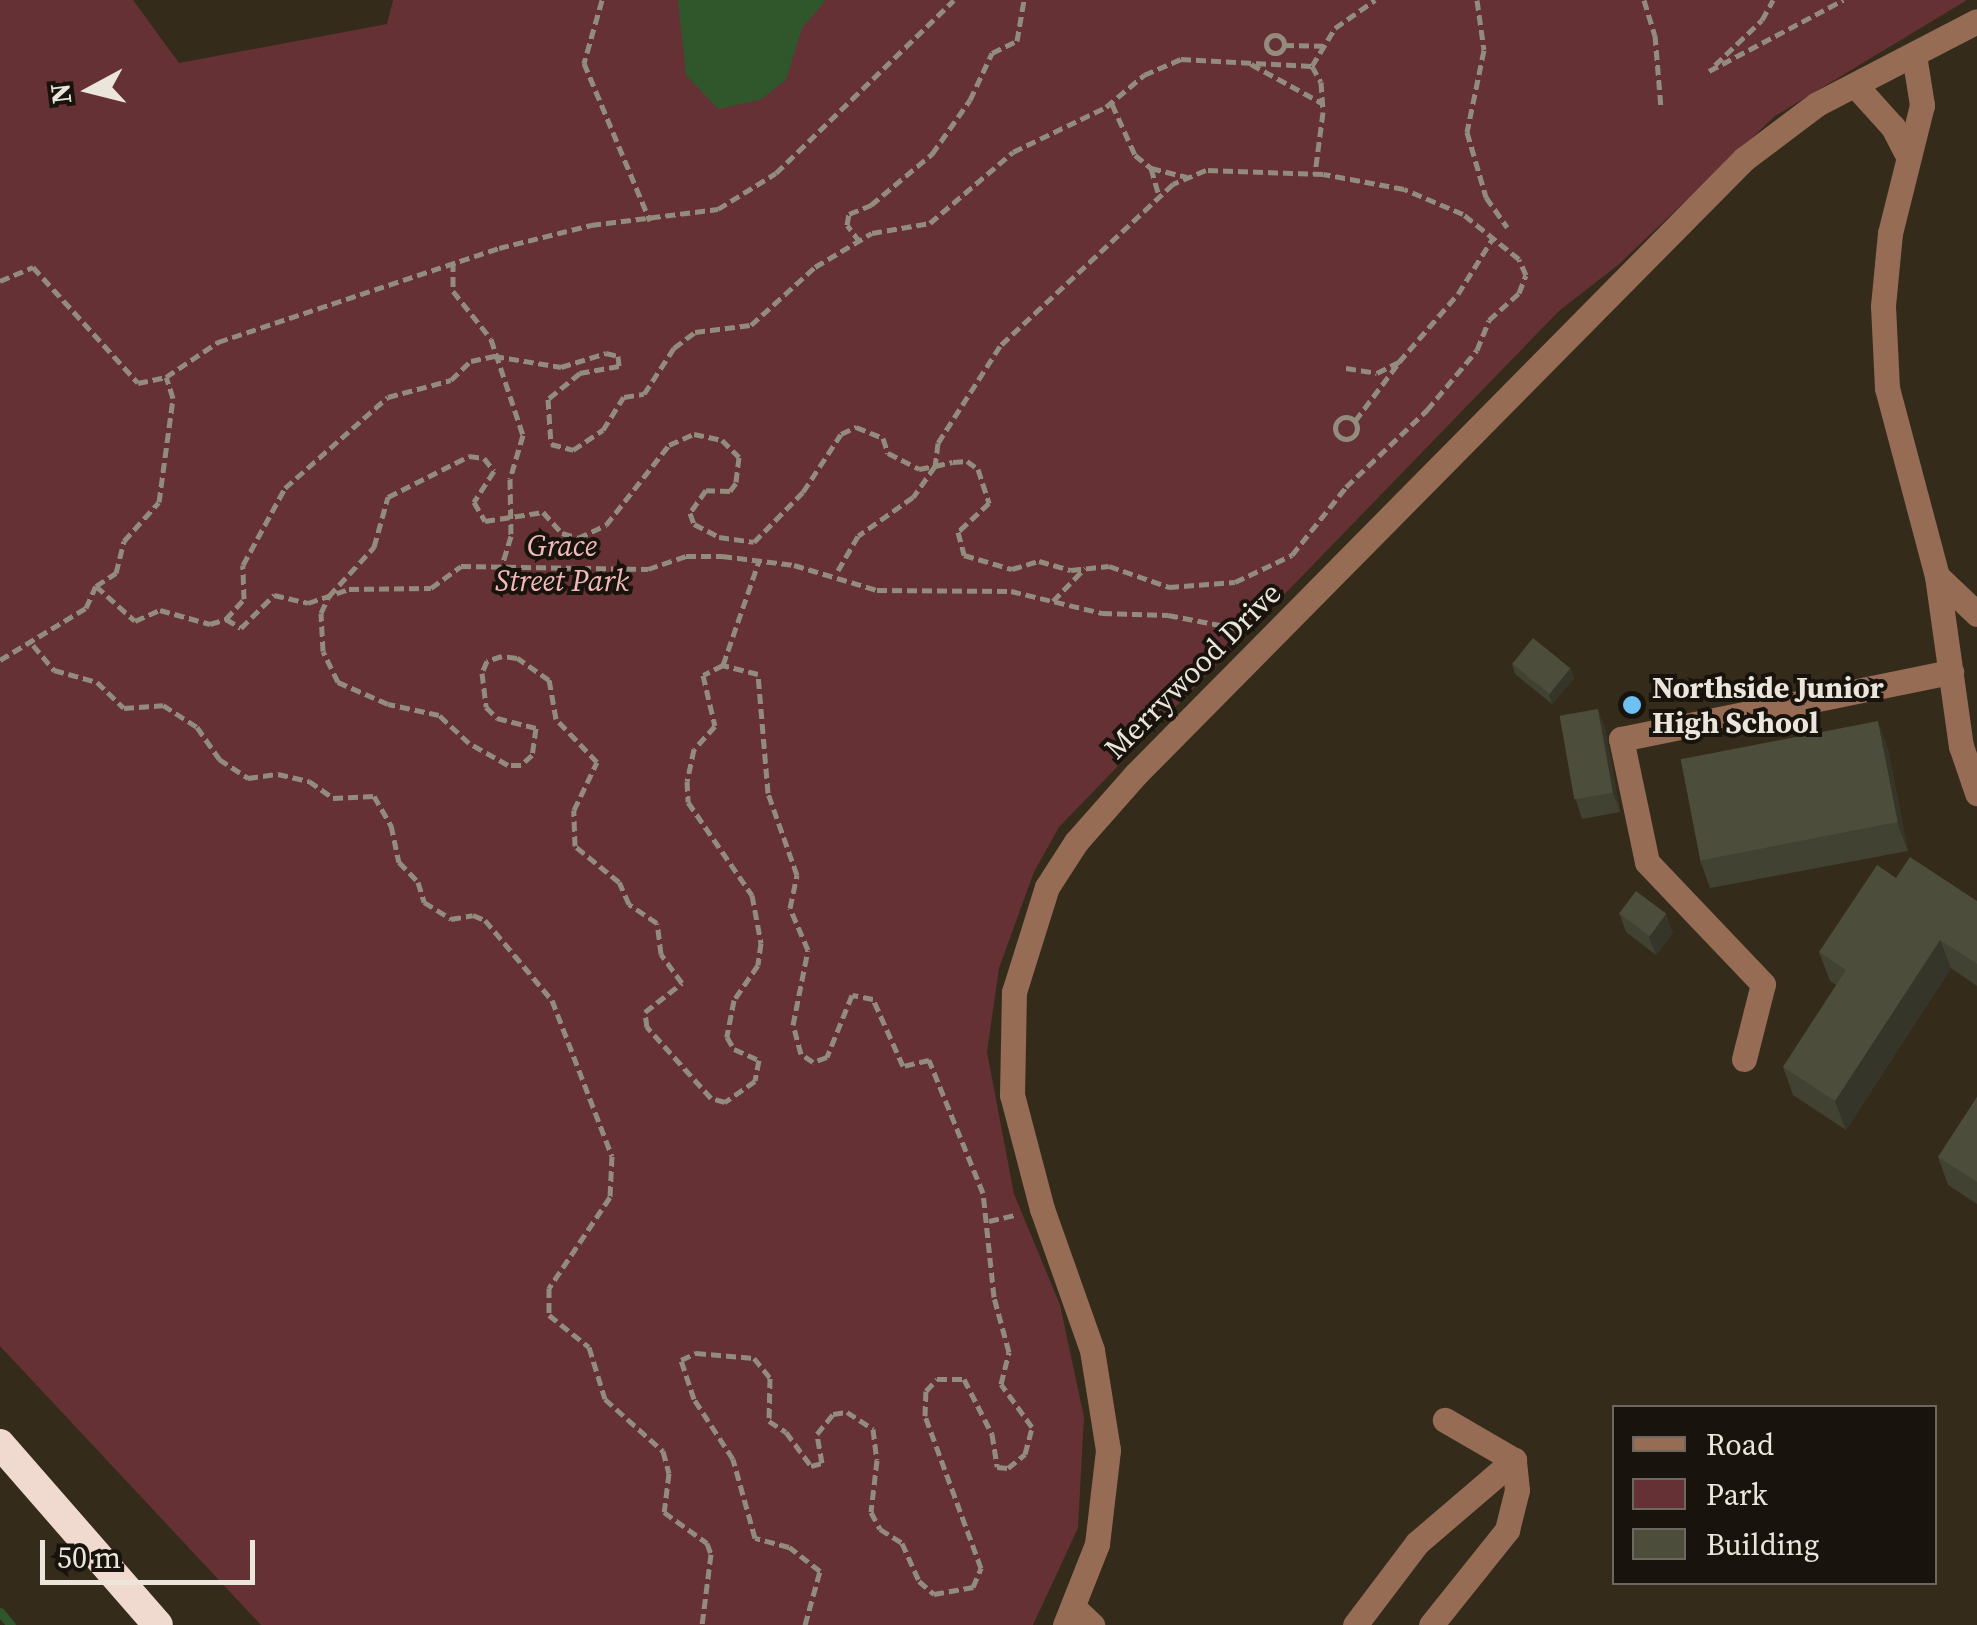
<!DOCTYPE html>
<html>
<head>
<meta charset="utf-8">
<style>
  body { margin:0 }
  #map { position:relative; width:1977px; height:1625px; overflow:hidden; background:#342b1b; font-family:"Source Serif 4",serif }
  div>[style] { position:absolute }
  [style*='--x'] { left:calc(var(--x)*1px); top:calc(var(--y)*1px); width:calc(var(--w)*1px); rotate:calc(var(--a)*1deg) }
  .green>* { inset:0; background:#653134 }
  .water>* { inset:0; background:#30572c }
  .stream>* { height:9px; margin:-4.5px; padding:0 4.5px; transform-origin:4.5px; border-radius:4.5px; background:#30572c }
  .path>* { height:5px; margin-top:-2.5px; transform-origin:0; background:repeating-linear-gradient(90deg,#928b7e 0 10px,transparent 0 15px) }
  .path>.ring { margin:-2.5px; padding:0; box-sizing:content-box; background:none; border:5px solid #928b7e; border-radius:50% }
  .minor>* { height:25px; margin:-12.5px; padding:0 12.5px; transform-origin:12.5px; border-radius:12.5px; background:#966c55 }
  .highway>* { height:30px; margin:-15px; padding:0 15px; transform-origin:15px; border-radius:15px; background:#f0dacf }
  .wall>* { inset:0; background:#414232 }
  .shaded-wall>* { inset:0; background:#353629 }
  .building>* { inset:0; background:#4c4d3a; transform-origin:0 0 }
  .dots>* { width:28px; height:28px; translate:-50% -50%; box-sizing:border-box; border:5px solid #18140d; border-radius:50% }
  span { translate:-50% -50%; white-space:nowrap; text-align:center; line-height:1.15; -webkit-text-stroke:8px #18140d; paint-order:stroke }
  .park-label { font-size:30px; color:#f3b9ba; font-style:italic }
  .street-label { font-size:30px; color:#ebe5db }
  .poi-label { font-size:30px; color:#ebe5db; font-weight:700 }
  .left { translate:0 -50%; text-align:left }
  .legend { position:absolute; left:1612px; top:1405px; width:325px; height:180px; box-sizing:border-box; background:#18140d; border:2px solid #6c685f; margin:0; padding:12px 18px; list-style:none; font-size:30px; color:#ebe5db }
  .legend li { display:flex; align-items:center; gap:20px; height:50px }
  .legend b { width:50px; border:2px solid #6c685f }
  .north { position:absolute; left:40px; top:40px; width:100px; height:100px; -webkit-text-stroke:8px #18140d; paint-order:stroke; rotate:263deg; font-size:28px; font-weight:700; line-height:40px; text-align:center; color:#ebe5db }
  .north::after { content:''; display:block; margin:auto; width:35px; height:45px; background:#ebe5db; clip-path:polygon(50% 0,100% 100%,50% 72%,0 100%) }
  .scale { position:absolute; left:40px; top:1540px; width:215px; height:45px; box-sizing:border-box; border:5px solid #ebe5db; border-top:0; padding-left:12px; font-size:30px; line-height:35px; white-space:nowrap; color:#ebe5db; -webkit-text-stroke:8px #18140d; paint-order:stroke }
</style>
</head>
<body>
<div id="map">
  <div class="green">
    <div style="clip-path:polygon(0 0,133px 0,179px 63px,387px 24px,393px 0,1967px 0,1775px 116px,1618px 265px,1559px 311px,1059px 827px,1034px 872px,999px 968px,987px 1052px,1014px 1194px,1060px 1305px,1084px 1417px,1078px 1528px,1033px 1625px,261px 1625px,0 1346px)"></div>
  </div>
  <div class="water">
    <div style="clip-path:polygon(678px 0,826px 0,802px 28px,786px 80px,760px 100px,718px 109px,686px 75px)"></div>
  </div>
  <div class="stream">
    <div style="--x:0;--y:1612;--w:17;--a:50"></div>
  </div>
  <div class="path">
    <div style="--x:602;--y:0;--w:66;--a:105.9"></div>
    <div style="--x:584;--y:63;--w:171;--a:67.3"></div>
    <div style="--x:1477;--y:0;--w:50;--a:82"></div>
    <div style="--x:1484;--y:50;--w:84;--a:101.7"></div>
    <div style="--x:1467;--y:132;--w:68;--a:73.7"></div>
    <div style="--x:1486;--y:197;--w:37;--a:55"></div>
    <div style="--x:1644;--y:0;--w:37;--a:73"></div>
    <div style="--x:1655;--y:35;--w:73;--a:85.3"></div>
    <div class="ring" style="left:1266px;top:35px;width:13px;height:13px"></div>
    <div style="--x:1284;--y:45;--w:39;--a:1"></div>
    <div style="--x:1251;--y:64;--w:81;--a:28.8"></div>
    <div style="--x:1715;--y:65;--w:65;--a:-43.8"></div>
    <div style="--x:1762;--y:20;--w:23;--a:-61"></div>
    <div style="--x:1312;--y:66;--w:18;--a:61"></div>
    <div style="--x:1321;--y:82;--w:30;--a:86"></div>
    <div style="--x:1323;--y:112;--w:63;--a:97.4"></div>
    <div style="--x:1709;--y:71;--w:152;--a:-27.9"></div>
    <div style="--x:1112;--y:104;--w:56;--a:65.7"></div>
    <div style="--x:1135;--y:155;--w:21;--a:39"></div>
    <div style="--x:1151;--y:168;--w:29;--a:74"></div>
    <div style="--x:1151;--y:168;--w:37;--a:14"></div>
    <div style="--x:860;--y:242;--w:21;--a:-127"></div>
    <div style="--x:847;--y:225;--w:11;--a:-80"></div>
    <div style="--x:849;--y:214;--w:24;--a:-22"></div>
    <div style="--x:871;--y:205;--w:80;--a:-39.9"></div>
    <div style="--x:932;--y:154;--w:66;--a:-54.9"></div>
    <div style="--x:970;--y:100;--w:52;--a:-64.9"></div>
    <div style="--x:992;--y:53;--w:28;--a:-26"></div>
    <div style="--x:1017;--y:41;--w:42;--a:-80.3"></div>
    <div style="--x:453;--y:262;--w:29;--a:90"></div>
    <div style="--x:453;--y:291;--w:61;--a:51.6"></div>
    <div style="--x:491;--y:339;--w:101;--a:71.6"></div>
    <div style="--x:523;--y:435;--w:46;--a:106.5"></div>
    <div style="--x:510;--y:479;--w:57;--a:89"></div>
    <div style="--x:511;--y:536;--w:30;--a:107"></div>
    <div style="--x:0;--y:281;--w:36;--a:-23"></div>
    <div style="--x:33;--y:267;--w:156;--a:47.8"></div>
    <div style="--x:138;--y:383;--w:29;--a:-12"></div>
    <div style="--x:166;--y:377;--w:63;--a:-33.9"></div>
    <div style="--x:218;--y:342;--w:296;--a:-18.5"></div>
    <div style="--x:499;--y:248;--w:95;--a:-14"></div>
    <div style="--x:591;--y:225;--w:128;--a:-7.2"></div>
    <div style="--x:718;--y:209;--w:68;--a:-31.8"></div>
    <div style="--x:776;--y:173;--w:248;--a:-44.2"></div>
    <div style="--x:1346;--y:368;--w:31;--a:9"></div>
    <div style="--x:1377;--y:373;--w:25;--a:-27"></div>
    <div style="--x:1399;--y:362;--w:90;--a:-49.1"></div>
    <div style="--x:1458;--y:294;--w:66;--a:-58"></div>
    <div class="ring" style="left:1335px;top:417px;width:17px;height:17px"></div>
    <div style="--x:1355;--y:421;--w:70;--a:-53.1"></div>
    <div style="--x:96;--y:586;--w:52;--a:41.9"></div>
    <div style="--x:135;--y:621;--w:27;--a:-24"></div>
    <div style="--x:160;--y:610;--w:52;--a:15.6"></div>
    <div style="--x:210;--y:624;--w:17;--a:-17"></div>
    <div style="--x:226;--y:619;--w:17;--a:31"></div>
    <div style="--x:241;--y:628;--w:47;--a:-45"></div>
    <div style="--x:274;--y:595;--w:35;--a:13"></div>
    <div style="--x:308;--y:603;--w:43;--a:-18.9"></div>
    <div style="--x:349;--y:589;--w:82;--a:-0.7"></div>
    <div style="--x:431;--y:588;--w:37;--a:-36"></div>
    <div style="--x:461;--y:566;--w:187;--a:0.9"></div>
    <div style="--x:648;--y:569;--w:40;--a:-18.9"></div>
    <div style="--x:686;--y:556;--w:36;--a:0"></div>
    <div style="--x:722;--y:556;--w:73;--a:7.1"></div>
    <div style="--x:794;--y:565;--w:87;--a:16.8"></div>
    <div style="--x:877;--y:590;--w:134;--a:0.4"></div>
    <div style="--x:1011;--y:591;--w:94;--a:13.6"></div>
    <div style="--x:1102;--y:613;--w:66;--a:1.7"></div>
    <div style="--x:1168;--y:615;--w:74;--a:10.9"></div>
    <div style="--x:1053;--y:601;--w:46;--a:-45.9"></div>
    <div style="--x:226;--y:619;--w:27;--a:-48"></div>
    <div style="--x:244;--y:599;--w:34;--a:-92"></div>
    <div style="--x:243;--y:565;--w:88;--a:-61.4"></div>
    <div style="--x:285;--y:488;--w:137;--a:-41.5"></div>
    <div style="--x:388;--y:397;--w:65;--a:-15.1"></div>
    <div style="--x:451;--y:380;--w:28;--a:-44"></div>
    <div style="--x:471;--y:361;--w:24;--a:-12"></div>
    <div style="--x:494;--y:356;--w:68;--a:9.3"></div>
    <div style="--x:561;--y:367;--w:47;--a:-17.3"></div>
    <div style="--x:606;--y:353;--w:12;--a:14"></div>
    <div style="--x:618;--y:356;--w:10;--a:84"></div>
    <div style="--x:619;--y:366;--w:40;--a:170"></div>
    <div style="--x:580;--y:373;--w:41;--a:140.9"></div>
    <div style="--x:548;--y:399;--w:45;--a:86.2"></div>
    <div style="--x:551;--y:444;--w:23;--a:15"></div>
    <div style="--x:573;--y:450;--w:36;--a:-34"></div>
    <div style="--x:603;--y:430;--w:39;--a:-58"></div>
    <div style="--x:624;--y:397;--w:20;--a:-9"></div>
    <div style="--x:644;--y:394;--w:55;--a:-56.9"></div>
    <div style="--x:674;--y:348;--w:26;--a:-37"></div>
    <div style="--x:695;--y:332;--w:56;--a:-7.1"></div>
    <div style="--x:751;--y:325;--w:86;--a:-42.2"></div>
    <div style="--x:815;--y:267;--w:66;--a:-30.8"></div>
    <div style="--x:872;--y:233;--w:59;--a:-9.8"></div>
    <div style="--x:930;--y:223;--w:109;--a:-40.5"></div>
    <div style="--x:1013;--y:152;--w:103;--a:-25.8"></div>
    <div style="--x:1106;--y:107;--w:50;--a:-40.1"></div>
    <div style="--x:1144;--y:75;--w:40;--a:-23.4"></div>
    <div style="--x:1181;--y:59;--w:131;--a:3.1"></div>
    <div style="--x:1312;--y:66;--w:44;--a:-58.8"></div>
    <div style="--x:1335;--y:28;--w:49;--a:-35"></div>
    <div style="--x:33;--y:645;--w:33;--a:50"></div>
    <div style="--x:54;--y:670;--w:45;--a:15.6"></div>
    <div style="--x:97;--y:682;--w:37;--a:44"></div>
    <div style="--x:124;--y:708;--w:39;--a:-4"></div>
    <div style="--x:163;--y:705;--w:40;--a:32.9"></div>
    <div style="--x:197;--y:727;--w:39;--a:55"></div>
    <div style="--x:219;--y:759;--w:35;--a:33"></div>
    <div style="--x:248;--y:778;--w:30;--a:-8"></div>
    <div style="--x:278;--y:774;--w:32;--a:13"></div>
    <div style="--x:309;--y:781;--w:29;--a:35"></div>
    <div style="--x:333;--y:798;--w:41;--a:-2.8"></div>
    <div style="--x:374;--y:796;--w:34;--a:60"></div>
    <div style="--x:391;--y:825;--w:38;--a:78"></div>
    <div style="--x:399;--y:862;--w:28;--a:46"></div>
    <div style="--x:418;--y:882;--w:21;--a:73"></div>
    <div style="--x:424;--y:902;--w:32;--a:32"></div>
    <div style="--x:451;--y:919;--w:22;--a:-10"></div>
    <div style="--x:473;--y:915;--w:13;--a:23"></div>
    <div style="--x:485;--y:920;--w:104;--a:50.1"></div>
    <div style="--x:552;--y:1000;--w:167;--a:69"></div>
    <div style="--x:612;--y:1156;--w:41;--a:92.8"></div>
    <div style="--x:610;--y:1197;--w:110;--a:123.8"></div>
    <div style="--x:549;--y:1288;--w:27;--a:90"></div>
    <div style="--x:549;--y:1315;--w:51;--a:38.7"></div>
    <div style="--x:589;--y:1347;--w:54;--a:72.9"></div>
    <div style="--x:605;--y:1399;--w:78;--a:41.9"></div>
    <div style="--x:663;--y:1451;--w:23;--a:75"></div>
    <div style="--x:669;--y:1473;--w:39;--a:97"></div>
    <div style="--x:664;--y:1512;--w:53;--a:35.8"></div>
    <div style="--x:707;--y:1543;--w:12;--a:70"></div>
    <div style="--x:711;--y:1554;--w:72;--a:97.2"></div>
    <div style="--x:0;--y:660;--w:100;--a:-31.2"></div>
    <div style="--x:86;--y:608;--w:24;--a:-66"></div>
    <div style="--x:96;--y:586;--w:24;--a:-33"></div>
    <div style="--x:116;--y:573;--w:33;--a:-76"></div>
    <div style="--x:124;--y:541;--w:52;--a:-48.1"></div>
    <div style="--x:159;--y:502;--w:105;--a:-82.3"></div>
    <div style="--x:173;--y:398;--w:22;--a:-108"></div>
    <div style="--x:723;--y:665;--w:110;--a:-70.9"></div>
    <div style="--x:989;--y:1221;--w:27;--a:-13"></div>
    <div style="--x:805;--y:1625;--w:56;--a:-74.5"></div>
    <div style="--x:820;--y:1571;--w:39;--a:-142"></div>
    <div style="--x:789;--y:1547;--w:35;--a:-165"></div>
    <div style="--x:755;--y:1538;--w:82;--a:-105.6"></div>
    <div style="--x:733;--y:1459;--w:72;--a:-123"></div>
    <div style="--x:694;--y:1399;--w:41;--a:-108.4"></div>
    <div style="--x:681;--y:1360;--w:17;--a:-25"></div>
    <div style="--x:696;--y:1353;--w:58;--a:4.9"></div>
    <div style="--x:754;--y:1358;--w:26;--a:51"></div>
    <div style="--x:770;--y:1378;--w:43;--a:91.3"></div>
    <div style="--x:769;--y:1421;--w:20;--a:33"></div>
    <div style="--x:786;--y:1432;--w:42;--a:53.7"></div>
    <div style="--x:811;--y:1466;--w:11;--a:-15"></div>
    <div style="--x:822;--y:1463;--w:29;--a:-100"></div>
    <div style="--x:817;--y:1434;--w:26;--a:-51"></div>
    <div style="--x:833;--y:1414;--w:14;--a:-8"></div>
    <div style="--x:847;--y:1412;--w:31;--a:33"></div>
    <div style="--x:873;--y:1429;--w:31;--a:83"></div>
    <div style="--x:877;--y:1460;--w:52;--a:96.6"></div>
    <div style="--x:871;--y:1512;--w:19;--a:62"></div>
    <div style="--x:880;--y:1529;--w:26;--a:32"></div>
    <div style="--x:902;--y:1543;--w:42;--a:65.9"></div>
    <div style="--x:919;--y:1581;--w:20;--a:41"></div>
    <div style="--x:934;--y:1594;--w:40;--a:-10"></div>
    <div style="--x:973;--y:1587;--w:21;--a:-67"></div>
    <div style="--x:981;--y:1568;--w:162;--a:-110.2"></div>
    <div style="--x:925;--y:1416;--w:25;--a:-88"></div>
    <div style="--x:926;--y:1391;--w:16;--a:-47"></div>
    <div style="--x:937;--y:1379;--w:27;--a:0"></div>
    <div style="--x:964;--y:1379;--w:62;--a:63"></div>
    <div style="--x:992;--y:1434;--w:33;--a:81"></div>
    <div style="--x:997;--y:1467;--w:11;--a:5"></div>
    <div style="--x:1008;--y:1468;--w:22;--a:-39"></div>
    <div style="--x:1025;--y:1454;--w:28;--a:-75"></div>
    <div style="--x:1032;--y:1427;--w:53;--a:-125.8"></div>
    <div style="--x:1001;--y:1384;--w:33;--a:-76"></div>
    <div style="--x:1009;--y:1352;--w:57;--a:-105.3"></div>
    <div style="--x:994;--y:1297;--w:105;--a:-96"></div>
    <div style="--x:983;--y:1193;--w:144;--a:-112.1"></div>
    <div style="--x:929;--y:1060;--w:27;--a:167"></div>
    <div style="--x:903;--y:1066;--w:73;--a:-114.1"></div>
    <div style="--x:873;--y:999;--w:21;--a:-169"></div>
    <div style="--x:852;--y:995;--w:67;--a:112"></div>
    <div style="--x:827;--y:1057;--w:15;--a:160"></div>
    <div style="--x:813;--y:1062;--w:14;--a:-146"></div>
    <div style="--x:801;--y:1054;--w:30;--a:-105"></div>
    <div style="--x:793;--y:1025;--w:76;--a:-78.7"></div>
    <div style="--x:808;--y:950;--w:46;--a:-113.2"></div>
    <div style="--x:790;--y:908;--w:34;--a:-78"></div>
    <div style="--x:797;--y:875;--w:87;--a:-109.5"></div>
    <div style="--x:768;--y:793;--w:119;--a:-94.8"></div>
    <div style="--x:758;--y:674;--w:36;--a:-166"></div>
    <div style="--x:723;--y:665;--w:22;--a:153"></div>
    <div style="--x:703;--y:675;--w:52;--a:76.8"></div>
    <div style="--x:715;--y:726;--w:31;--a:132"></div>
    <div style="--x:694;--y:749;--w:33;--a:102"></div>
    <div style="--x:687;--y:781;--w:21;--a:87"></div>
    <div style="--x:688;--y:802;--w:113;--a:55.5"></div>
    <div style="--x:752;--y:895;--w:49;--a:79.4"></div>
    <div style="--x:761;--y:943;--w:22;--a:98"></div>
    <div style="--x:758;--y:965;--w:42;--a:124.4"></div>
    <div style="--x:734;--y:1000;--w:38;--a:101"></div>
    <div style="--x:727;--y:1037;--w:14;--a:60"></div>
    <div style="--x:734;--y:1049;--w:27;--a:24"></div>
    <div style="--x:759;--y:1060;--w:21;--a:101"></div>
    <div style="--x:755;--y:1081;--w:37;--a:145"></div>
    <div style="--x:725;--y:1102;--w:15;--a:-164"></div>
    <div style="--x:711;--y:1098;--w:96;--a:-132"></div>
    <div style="--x:647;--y:1027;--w:15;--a:-98"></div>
    <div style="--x:645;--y:1012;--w:47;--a:-38.1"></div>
    <div style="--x:682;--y:983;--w:36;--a:-126"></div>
    <div style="--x:661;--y:954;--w:31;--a:-97"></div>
    <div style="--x:657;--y:923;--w:34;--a:-146"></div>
    <div style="--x:629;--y:904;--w:24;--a:-114"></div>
    <div style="--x:619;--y:882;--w:57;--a:-140.7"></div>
    <div style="--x:575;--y:846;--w:36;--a:-92"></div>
    <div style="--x:574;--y:810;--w:53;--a:-64.4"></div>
    <div style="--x:597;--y:762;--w:59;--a:-133.6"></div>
    <div style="--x:556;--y:719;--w:40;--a:-100"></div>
    <div style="--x:549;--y:680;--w:39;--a:-145"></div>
    <div style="--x:517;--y:658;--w:15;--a:-172"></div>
    <div style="--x:502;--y:656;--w:16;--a:162"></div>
    <div style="--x:487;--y:661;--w:13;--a:113"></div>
    <div style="--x:482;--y:673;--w:34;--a:83"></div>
    <div style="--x:486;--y:707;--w:16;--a:45"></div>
    <div style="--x:497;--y:718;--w:40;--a:14.4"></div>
    <div style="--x:536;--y:728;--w:27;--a:98"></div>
    <div style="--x:532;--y:755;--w:15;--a:138"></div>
    <div style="--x:521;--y:765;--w:13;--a:180"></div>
    <div style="--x:508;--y:765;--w:45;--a:-150.6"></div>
    <div style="--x:469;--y:743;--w:41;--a:-137"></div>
    <div style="--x:439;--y:715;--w:52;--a:-167.8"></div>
    <div style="--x:388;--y:704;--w:55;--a:-156.3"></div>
    <div style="--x:338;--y:682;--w:34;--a:-116"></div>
    <div style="--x:323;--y:651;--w:38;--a:-93"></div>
    <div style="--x:321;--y:613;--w:19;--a:-65"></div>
    <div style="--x:329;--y:596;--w:67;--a:-47.4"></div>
    <div style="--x:374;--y:547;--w:52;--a:-74.4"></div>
    <div style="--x:388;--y:497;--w:91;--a:-26.8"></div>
    <div style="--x:469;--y:456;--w:15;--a:8"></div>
    <div style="--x:484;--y:458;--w:16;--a:52"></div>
    <div style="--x:494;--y:471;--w:37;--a:123"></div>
    <div style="--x:474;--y:502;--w:22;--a:60"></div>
    <div style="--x:485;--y:521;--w:59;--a:-8.8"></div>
    <div style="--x:543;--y:512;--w:28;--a:48"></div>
    <div style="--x:562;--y:533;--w:17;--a:17"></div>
    <div style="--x:578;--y:538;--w:31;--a:-25"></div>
    <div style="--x:606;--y:525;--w:102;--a:-51.8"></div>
    <div style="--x:669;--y:445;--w:27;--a:-24"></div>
    <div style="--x:694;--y:434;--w:29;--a:12"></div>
    <div style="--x:722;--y:440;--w:24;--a:45"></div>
    <div style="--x:739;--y:457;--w:26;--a:97"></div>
    <div style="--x:736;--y:483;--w:10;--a:127"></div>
    <div style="--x:730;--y:491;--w:24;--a:-178"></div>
    <div style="--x:706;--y:490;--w:28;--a:125"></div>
    <div style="--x:690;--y:513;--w:12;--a:70"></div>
    <div style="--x:694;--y:524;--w:28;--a:27"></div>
    <div style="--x:719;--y:537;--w:35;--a:8"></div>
    <div style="--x:754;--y:542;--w:70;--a:-45.6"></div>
    <div style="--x:803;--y:492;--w:69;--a:-56.8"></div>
    <div style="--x:841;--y:434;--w:17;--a:-25"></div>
    <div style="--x:856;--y:427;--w:29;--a:22"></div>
    <div style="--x:883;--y:438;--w:16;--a:72"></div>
    <div style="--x:888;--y:453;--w:35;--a:27"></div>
    <div style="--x:919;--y:469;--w:16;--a:-11"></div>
    <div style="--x:935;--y:466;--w:18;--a:-13"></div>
    <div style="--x:953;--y:462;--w:14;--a:-4"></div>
    <div style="--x:967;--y:461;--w:14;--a:36"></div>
    <div style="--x:978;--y:469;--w:36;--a:72"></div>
    <div style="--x:989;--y:503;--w:42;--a:136.9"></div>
    <div style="--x:958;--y:532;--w:24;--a:75"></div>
    <div style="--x:964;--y:555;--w:50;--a:16.3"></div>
    <div style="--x:1012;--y:569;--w:28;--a:-17"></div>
    <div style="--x:1039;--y:561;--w:33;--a:16"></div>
    <div style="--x:1071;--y:570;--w:38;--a:-6"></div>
    <div style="--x:1109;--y:566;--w:64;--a:19.3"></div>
    <div style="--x:1169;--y:587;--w:66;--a:-4.3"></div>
    <div style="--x:1235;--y:582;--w:63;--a:-25.3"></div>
    <div style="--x:1292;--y:555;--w:87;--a:-51.5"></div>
    <div style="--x:1346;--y:487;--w:112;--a:-43.5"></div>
    <div style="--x:1427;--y:410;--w:78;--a:-50.2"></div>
    <div style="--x:1477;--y:350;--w:32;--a:-68"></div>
    <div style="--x:1489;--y:320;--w:40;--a:-42"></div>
    <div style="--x:1519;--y:293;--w:19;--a:-69"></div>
    <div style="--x:1526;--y:275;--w:17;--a:-114"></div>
    <div style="--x:1519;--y:259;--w:72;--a:-141.2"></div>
    <div style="--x:1463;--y:214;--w:64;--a:-157"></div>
    <div style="--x:1404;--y:189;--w:82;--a:-169.5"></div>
    <div style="--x:1323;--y:174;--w:117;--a:-178"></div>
    <div style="--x:1206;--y:170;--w:36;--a:157"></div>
    <div style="--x:1173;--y:184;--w:237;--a:136.9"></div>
    <div style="--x:1000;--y:346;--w:115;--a:122.6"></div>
    <div style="--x:938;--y:443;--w:23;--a:97"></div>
    <div style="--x:935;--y:466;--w:38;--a:125"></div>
    <div style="--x:913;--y:497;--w:67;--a:144.7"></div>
    <div style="--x:858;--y:536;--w:44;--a:120.1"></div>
  </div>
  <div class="minor">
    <div style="--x:1914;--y:55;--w:51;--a:80.9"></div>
    <div style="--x:1922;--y:105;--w:132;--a:104"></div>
    <div style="--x:1890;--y:233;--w:73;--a:95.5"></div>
    <div style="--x:1883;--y:306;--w:82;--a:87.2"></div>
    <div style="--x:1887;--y:388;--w:195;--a:75.1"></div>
    <div style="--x:1937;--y:576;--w:172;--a:82"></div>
    <div style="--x:1961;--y:746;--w:50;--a:71.2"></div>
    <div style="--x:1855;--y:85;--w:57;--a:47.9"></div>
    <div style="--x:1893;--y:127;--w:28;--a:63"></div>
    <div style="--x:1937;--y:576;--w:55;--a:43.5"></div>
    <div style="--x:1744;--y:1059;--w:77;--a:-75.8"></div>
    <div style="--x:1763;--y:984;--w:168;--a:-133.6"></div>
    <div style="--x:1647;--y:862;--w:126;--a:-101.9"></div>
    <div style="--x:1621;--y:739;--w:337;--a:-11.5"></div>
    <div style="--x:1074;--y:1608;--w:25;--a:43"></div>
    <div style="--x:1065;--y:1625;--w:87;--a:-68.4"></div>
    <div style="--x:1097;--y:1544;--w:95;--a:-83.3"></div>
    <div style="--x:1108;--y:1450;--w:101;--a:-99.1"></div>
    <div style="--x:1092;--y:1350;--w:150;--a:-109.5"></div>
    <div style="--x:1042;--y:1209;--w:118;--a:-104.7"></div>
    <div style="--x:1012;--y:1095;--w:103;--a:-88.9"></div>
    <div style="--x:1014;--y:992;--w:110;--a:-72.6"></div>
    <div style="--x:1047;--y:887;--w:54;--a:-57.2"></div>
    <div style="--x:1076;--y:842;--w:91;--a:-48.6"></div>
    <div style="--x:1136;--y:774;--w:865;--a:-45.33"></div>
    <div style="--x:1744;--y:159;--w:91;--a:-37"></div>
    <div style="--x:1817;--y:104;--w:180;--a:-27.4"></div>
    <div style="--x:1355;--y:1625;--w:103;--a:-52.9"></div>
    <div style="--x:1417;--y:1543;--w:128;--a:-40.6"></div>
    <div style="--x:1431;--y:1625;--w:122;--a:-51.3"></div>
    <div style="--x:1507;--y:1530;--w:41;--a:-76"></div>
    <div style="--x:1517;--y:1490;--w:30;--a:-96"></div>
    <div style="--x:1514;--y:1460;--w:80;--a:-149.9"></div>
  </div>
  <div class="highway">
    <div style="--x:0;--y:1444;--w:240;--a:48.9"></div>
  </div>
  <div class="wall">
    <div style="clip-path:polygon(1512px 664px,1570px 668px,1574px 678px,1552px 704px,1515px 674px)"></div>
    <div style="clip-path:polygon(1605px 728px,1620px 812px,1582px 819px,1576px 800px)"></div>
    <div style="clip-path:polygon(1888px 749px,1908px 851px,1710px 888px,1700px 860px)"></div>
    <div style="clip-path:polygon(1896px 878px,1977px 901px,1977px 986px,1951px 968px,1846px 1130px,1793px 1095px,1783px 1067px,1836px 985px,1830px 981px,1819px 952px)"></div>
    <div style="clip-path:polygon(1619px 913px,1673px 933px,1656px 955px,1626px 932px)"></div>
    <div style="clip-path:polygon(1977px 1097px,1977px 1204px,1948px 1185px,1938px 1157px)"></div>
  </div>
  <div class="shaded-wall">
    <div style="clip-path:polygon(1570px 668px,1574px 678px,1552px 704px,1549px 695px)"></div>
    <div style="clip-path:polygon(1598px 709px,1605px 728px,1620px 812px,1613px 793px)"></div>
    <div style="clip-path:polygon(1878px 721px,1888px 749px,1908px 851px,1897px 822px)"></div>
    <div style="clip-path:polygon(1666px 914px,1673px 933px,1656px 955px,1649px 937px)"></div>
    <div style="clip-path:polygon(1940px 940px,1951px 968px,1846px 1130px,1835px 1101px)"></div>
  </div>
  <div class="building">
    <div style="left:1533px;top:638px;width:48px;height:33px;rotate:39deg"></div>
    <div style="left:1598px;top:709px;width:85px;height:39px;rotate:80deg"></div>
    <div style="left:1878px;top:721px;width:103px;height:201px;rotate:79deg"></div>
    <div style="clip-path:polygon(1910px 857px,1977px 901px,1977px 964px,1940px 940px,1835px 1101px,1783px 1067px,1846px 970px,1819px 952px,1877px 865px,1896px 878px)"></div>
    <div style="left:1636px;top:891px;width:38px;height:28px;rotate:37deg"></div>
    <div style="clip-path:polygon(1977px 1097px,1977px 1182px,1938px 1157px)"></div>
  </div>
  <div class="dots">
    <div style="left:1632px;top:705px;background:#6ec2f3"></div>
  </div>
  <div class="park-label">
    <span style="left:562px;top:563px">Grace<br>Street Park</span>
  </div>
  <div class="street-label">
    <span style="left:1193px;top:671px;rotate:-45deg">Merrywood Drive</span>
  </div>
  <div class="poi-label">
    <span class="left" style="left:1652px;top:705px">Northside Junior<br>High School</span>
  </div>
  <ul class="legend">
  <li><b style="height:12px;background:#966c55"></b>Road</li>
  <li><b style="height:28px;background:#653134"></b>Park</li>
  <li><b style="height:28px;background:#4c4d3a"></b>Building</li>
  </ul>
  <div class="north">N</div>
  <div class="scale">50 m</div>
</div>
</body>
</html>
